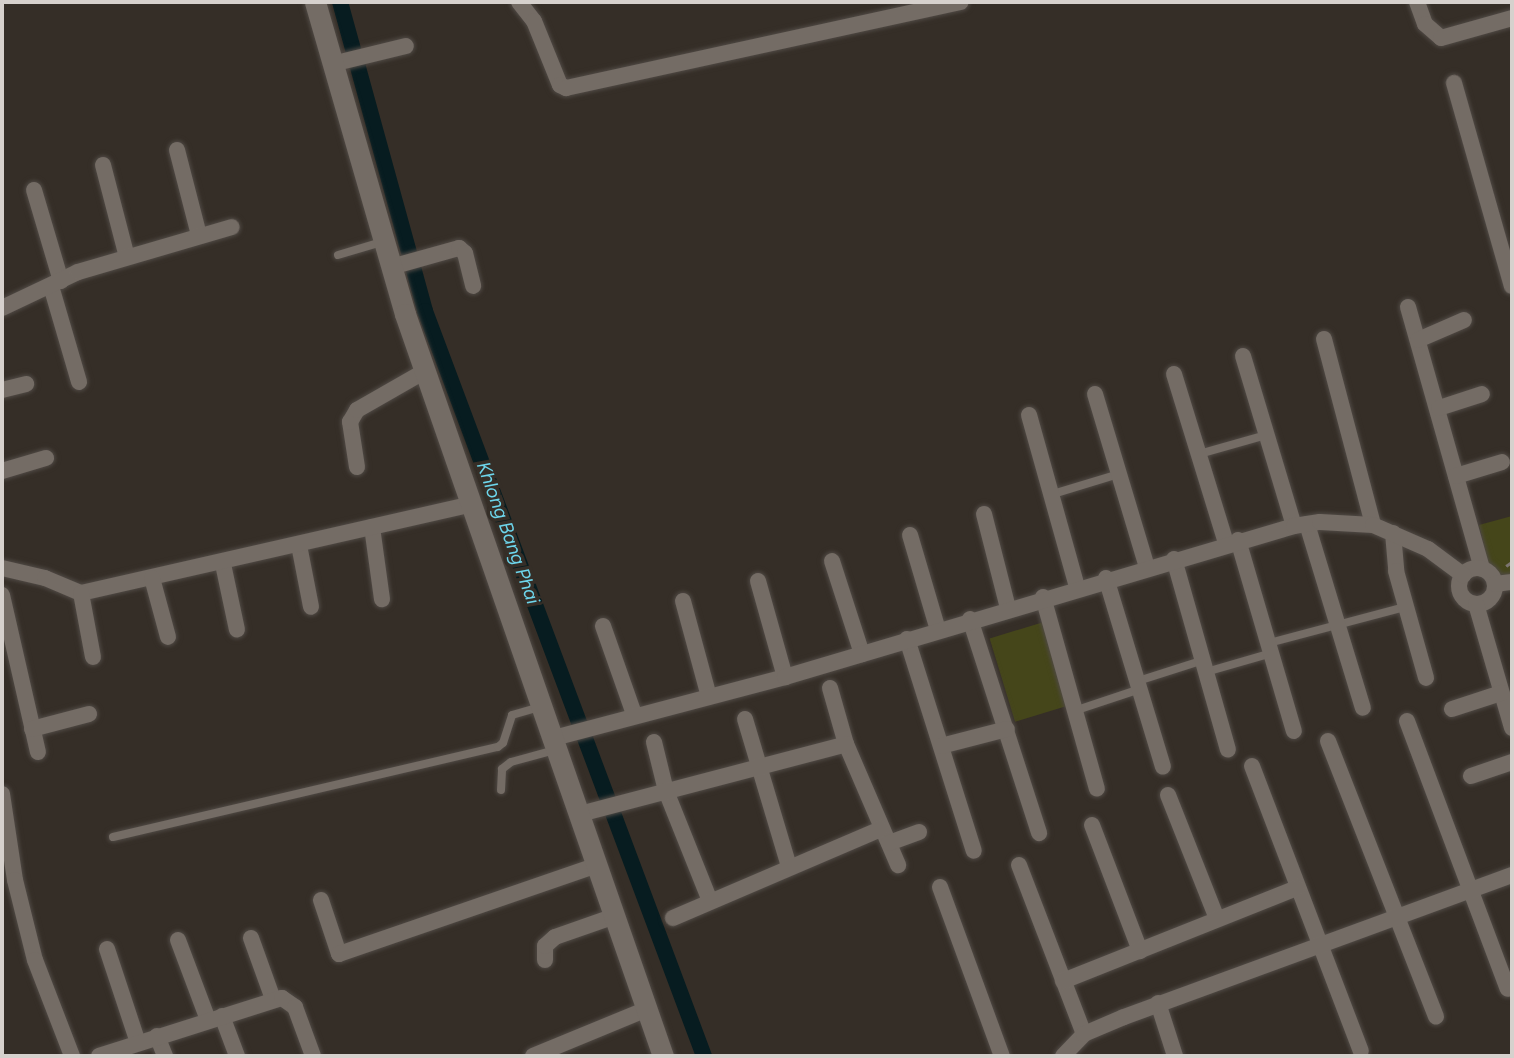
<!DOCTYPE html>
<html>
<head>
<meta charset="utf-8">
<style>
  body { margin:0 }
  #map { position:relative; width:1514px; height:1058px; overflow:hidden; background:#352e27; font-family:Figtree,sans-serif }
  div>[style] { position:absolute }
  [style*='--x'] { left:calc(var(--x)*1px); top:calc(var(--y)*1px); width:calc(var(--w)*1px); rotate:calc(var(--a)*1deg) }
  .green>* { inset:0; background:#45461a; transform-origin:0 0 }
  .canal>* { height:16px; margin:-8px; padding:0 8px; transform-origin:8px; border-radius:8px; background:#071c20 }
  .path>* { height:2.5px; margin-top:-1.25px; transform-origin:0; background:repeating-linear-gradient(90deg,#7c7570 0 5px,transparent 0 10px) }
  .roads { filter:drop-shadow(0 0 2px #504a45) drop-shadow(0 0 2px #504a45) }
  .lane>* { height:8px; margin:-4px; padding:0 4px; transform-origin:4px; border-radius:4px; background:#746c65 }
  .street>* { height:16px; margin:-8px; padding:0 8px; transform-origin:8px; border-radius:8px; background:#746c65 }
  .street>.ring { margin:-8px; padding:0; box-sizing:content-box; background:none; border:16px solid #746c65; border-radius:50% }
  .secondary>* { height:21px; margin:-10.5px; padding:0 10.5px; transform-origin:10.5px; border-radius:10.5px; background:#746c65 }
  span { translate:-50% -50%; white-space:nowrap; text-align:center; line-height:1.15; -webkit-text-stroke:7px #352e27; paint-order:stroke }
  .water-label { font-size:19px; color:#6dd5eb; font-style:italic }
  .frame { position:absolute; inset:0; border:4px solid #d6d1cd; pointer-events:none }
</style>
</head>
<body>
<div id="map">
  <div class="green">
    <div style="clip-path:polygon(1512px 516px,1512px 585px,1491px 574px,1479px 525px)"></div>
    <div style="left:1047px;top:621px;width:87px;height:60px;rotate:73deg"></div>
  </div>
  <div class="canal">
    <div style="--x:340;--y:2;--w:320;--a:74.6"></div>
    <div style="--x:425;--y:311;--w:796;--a:69.47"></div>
  </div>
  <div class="path">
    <div style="--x:1506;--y:566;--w:7;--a:-34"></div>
  </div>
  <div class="roads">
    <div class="lane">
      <div style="--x:338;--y:255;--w:46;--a:-16.5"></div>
      <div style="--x:1199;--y:454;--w:70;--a:-15.8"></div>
      <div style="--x:1053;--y:494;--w:69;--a:-16.9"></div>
      <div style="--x:1269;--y:643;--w:141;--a:-14.8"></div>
      <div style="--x:1206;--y:672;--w:69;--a:-16.1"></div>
      <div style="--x:1138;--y:681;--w:69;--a:-17.7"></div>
      <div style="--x:1074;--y:711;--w:70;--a:-18.4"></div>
      <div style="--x:501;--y:790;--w:21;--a:-87"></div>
      <div style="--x:502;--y:769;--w:11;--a:-38"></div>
      <div style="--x:511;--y:762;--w:46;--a:-15.3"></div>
      <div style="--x:113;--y:837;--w:395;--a:-13.2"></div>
      <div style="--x:498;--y:747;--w:6;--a:-39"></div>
      <div style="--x:503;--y:743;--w:29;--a:-72"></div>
      <div style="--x:512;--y:715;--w:29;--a:-16"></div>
    </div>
    <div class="street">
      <div style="--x:519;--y:2;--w:24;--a:52"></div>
      <div style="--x:534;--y:21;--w:69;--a:67.9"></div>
      <div style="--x:560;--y:85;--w:7;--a:27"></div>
      <div style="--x:566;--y:88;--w:404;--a:-12.3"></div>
      <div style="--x:1417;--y:2;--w:23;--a:70"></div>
      <div style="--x:1425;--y:24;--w:21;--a:41"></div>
      <div style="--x:1441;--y:38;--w:74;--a:-15.7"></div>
      <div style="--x:332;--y:64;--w:76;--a:-13.7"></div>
      <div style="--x:1454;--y:83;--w:211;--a:74.1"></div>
      <div style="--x:177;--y:150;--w:88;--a:75.5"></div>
      <div style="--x:103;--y:165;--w:95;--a:75.4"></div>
      <div style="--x:34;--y:190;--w:95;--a:73.5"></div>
      <div style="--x:391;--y:267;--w:71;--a:-15.6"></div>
      <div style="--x:459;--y:248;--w:8;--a:40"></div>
      <div style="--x:465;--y:253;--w:34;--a:76"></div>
      <div style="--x:51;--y:286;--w:100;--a:73.7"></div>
      <div style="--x:1408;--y:307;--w:272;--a:74.2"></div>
      <div style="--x:2;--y:308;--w:84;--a:-25.3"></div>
      <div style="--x:78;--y:272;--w:160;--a:-16.3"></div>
      <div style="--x:1324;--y:339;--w:192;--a:75.2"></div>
      <div style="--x:1418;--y:340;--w:50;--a:-23.5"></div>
      <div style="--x:1243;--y:356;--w:177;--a:73.3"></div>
      <div style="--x:1174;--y:374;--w:177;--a:72.9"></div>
      <div style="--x:2;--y:390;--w:25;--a:-14"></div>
      <div style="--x:1095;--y:394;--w:181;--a:73.3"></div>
      <div style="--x:1439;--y:408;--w:45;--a:-18"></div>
      <div style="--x:1029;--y:415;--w:179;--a:74.4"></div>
      <div style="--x:357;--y:467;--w:46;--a:-98.8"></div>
      <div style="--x:350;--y:422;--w:14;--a:-60"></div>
      <div style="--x:357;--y:410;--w:78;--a:-29.8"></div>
      <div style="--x:2;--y:471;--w:46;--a:-16.5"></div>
      <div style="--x:1456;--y:476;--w:48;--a:-16.9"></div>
      <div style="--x:984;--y:514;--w:97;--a:75.7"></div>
      <div style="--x:1307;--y:524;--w:192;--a:73.1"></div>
      <div style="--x:372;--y:527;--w:73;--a:82.1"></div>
      <div style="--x:1393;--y:533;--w:38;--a:85"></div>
      <div style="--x:1396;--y:571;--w:111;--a:74.3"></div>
      <div style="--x:910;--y:535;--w:99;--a:73.6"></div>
      <div style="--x:1238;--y:540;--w:199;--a:73.7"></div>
      <div style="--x:299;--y:545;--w:63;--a:79"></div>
      <div style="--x:1174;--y:559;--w:198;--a:74.2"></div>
      <div style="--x:832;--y:561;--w:98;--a:72.1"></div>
      <div style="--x:223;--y:564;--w:67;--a:78"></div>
      <div style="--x:2;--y:568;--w:44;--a:13.1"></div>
      <div style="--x:45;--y:578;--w:39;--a:23"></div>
      <div style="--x:81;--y:593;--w:401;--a:-12.8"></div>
      <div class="ring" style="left:1459px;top:568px;width:20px;height:20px"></div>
      <div style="--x:152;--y:578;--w:61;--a:74.8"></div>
      <div style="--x:1106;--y:578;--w:197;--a:73.2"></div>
      <div style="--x:758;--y:581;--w:100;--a:74.3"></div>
      <div style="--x:1495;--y:584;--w:17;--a:-7"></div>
      <div style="--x:81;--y:593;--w:65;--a:79.4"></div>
      <div style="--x:2;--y:595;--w:161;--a:77.1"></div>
      <div style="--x:1043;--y:597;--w:199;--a:74.3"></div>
      <div style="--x:683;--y:601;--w:99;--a:74.8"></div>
      <div style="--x:1476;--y:604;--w:129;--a:73.8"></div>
      <div style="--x:970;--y:619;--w:225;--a:72.1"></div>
      <div style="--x:603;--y:626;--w:93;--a:70.6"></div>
      <div style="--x:907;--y:639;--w:222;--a:72.5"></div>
      <div style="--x:830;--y:688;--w:58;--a:74.1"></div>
      <div style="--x:846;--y:744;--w:132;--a:66.7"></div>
      <div style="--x:1452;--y:709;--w:52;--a:-18.1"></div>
      <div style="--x:745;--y:719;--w:154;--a:73.4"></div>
      <div style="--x:1407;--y:721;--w:286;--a:69.4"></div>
      <div style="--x:32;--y:729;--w:59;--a:-14.7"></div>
      <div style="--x:554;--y:738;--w:239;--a:-14.8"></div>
      <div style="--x:785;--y:677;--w:531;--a:-16.52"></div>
      <div style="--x:1294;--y:526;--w:26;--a:-9"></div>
      <div style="--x:1320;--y:522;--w:53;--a:3.2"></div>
      <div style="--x:1373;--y:525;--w:60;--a:23.6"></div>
      <div style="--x:1428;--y:549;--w:44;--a:36.6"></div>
      <div style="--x:1328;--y:741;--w:296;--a:68.6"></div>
      <div style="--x:654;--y:742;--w:50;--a:76.2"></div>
      <div style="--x:666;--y:791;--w:118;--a:68.2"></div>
      <div style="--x:941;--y:746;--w:68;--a:-14.4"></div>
      <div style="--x:1252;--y:766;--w:305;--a:69.1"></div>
      <div style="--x:1471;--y:776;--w:43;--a:-18.9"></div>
      <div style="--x:2;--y:794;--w:87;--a:81.4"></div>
      <div style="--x:15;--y:880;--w:82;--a:76"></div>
      <div style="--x:35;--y:960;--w:103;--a:68.9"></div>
      <div style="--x:1168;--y:795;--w:133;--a:68.4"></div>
      <div style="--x:580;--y:814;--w:275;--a:-14.7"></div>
      <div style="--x:1092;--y:825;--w:135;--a:69.1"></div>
      <div style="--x:889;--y:843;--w:32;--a:-20"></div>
      <div style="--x:1019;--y:865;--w:181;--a:69"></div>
      <div style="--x:940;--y:887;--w:180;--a:69.9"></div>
      <div style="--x:321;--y:900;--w:57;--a:71.6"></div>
      <div style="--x:339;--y:954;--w:274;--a:-19"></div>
      <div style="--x:673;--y:918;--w:226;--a:-23.2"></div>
      <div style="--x:251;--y:938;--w:65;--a:70.2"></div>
      <div style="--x:178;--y:940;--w:85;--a:69.4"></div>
      <div style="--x:107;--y:949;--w:99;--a:71.7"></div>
      <div style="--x:545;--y:960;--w:14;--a:-90"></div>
      <div style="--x:545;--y:946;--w:13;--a:-42"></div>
      <div style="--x:555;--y:937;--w:64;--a:-19.3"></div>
      <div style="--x:1063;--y:981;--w:252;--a:-21.7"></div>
      <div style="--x:1158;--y:1003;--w:56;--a:72.2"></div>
      <div style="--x:222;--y:1016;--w:43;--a:69.4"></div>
      <div style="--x:157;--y:1036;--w:22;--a:68"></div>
      <div style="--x:99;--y:1056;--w:192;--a:-17.6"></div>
      <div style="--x:282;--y:998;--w:16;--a:35"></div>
      <div style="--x:295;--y:1007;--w:52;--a:69.8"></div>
      <div style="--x:533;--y:1056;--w:123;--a:-22.4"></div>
      <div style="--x:1063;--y:1056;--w:30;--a:-46"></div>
      <div style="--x:1084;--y:1034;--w:43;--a:-23"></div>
      <div style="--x:1124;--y:1017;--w:413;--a:-20.1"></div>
    </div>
    <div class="secondary">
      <div style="--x:315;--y:2;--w:325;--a:73.9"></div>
      <div style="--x:405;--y:314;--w:786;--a:70.83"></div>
    </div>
  </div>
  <div class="water-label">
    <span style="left:508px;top:533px;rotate:70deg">Khlong Bang Phai</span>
  </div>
  <div class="frame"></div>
</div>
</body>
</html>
